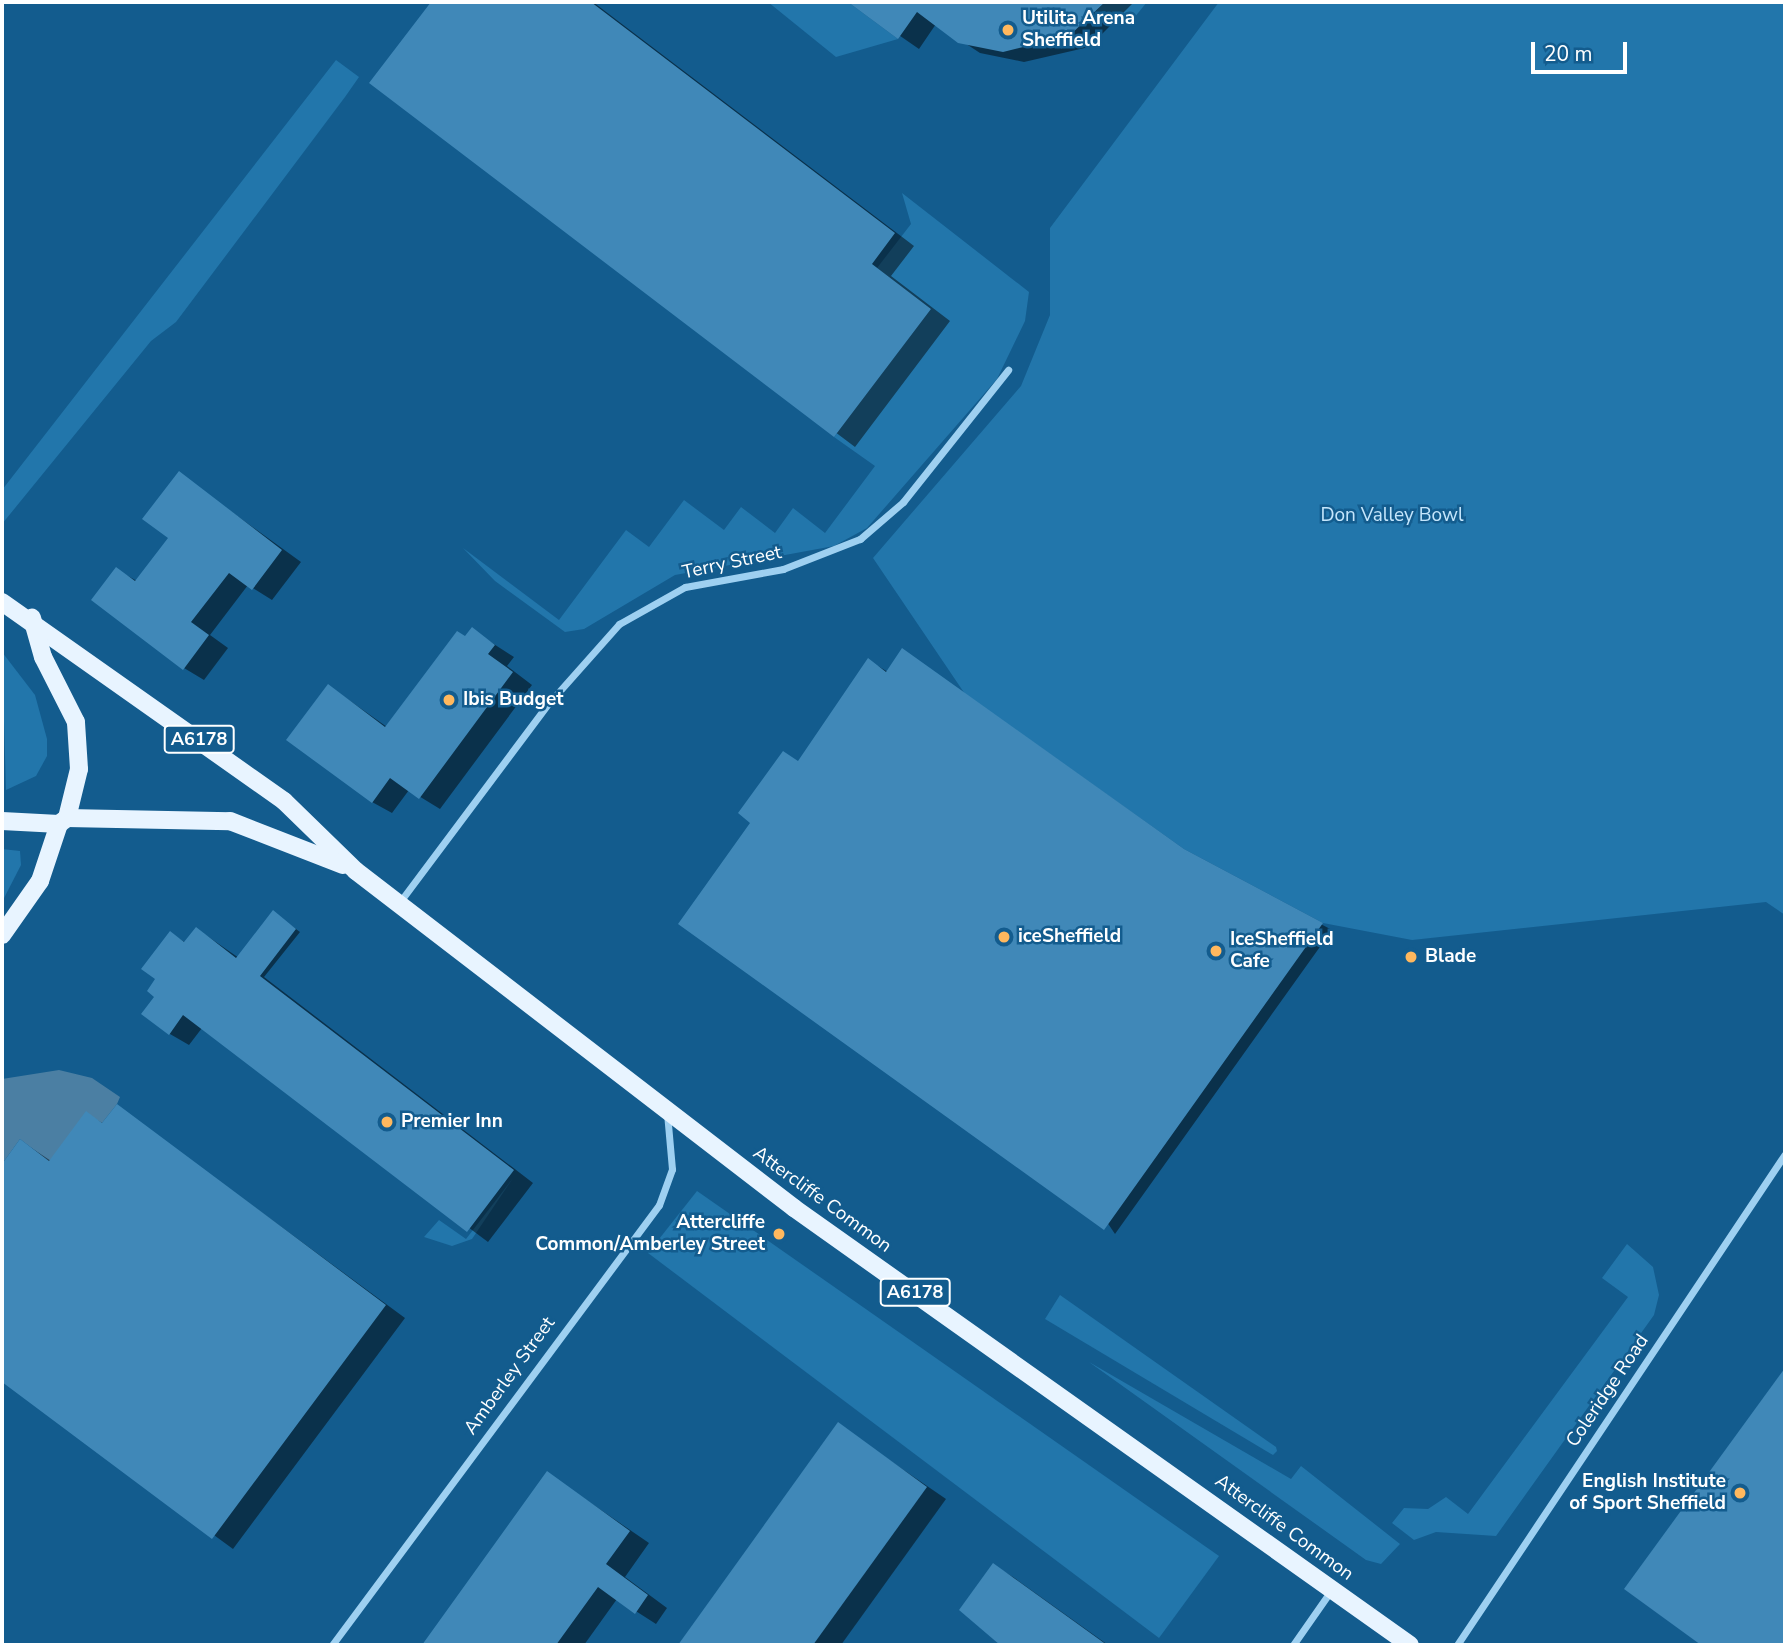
<!DOCTYPE html>
<html>
<head>
<meta charset="utf-8">
<style>
  body { margin:0 }
  #map { position:relative; width:1787px; height:1647px; overflow:hidden; background:#135c8e; font-family:"Nunito Sans",sans-serif }
  div>[style] { position:absolute }
  [style*='--x'] { left:calc(var(--x)*1px); top:calc(var(--y)*1px); width:calc(var(--w)*1px); rotate:calc(var(--a)*1deg) }
  .green>* { inset:0; background:#2276ab }
  .water>* { inset:0; background:#4b7fa3 }
  .shadow>* { inset:0; background:#0007 }
  .building>* { inset:0; background:#4088b8 }
  .minor>* { height:7px; margin:-3.5px; padding:0 3.5px; transform-origin:3.5px; border-radius:3.5px; background:#9ed0f1 }
  .primary>* { height:18px; margin:-9px; padding:0 9px; transform-origin:9px; border-radius:9px; background:#e8f4ff }
  .dots>* { width:19px; height:19px; translate:-50% -50%; box-sizing:border-box; border:4px solid #135c8e; border-radius:50% }
  span { translate:-50% -50%; white-space:nowrap; text-align:center; line-height:1.15; -webkit-text-stroke:5px #135c8e; paint-order:stroke }
  .shield-label span { padding:2px 5px; background:#135c8e; border:2px solid; border-radius:5px; -webkit-text-stroke-width:0 }
  .shield-label { font-size:18px; color:#fff; font-weight:700 }
  .poi-label { font-size:19px; color:#fff; font-weight:700 }
  .left { translate:0 -50%; text-align:left }
  .right { translate:-100% -50%; text-align:right }
  .park-label { font-size:19px; color:#c5e6fc }
  .street-label { font-size:19px; color:#fff }
  .frame { position:absolute; inset:0; border:4px solid #fff; pointer-events:none }
  .scale { position:absolute; left:1531px; top:42px; width:96px; height:32px; box-sizing:border-box; border:4px solid #fff; border-top:0; padding-left:9px; font-size:21px; line-height:24px; white-space:nowrap; color:#fff; -webkit-text-stroke:5px #135c8e; paint-order:stroke }
</style>
</head>
<body>
<div id="map">
  <div class="green">
    <div style="clip-path:polygon(768px 2px,848px 2px,898px 39px,836px 57px)"></div>
    <div style="clip-path:polygon(1105px 2px,1147px 2px,1134px 18px,1084px 23px)"></div>
    <div style="clip-path:polygon(1219px 2px,1785px 2px,1785px 915px,1766px 902px,1412px 940px,1323px 923px,1184px 849px,965px 694px,873px 558px,1021px 386px,1050px 315px,1050px 228px)"></div>
    <div style="clip-path:polygon(336px 60px,359px 77px,345px 97px,176px 322px,151px 341px,2px 524px,2px 490px)"></div>
    <div style="clip-path:polygon(902px 193px,1029px 292px,1025px 321px,997px 379px,867px 528px,834px 546px,675px 575px,584px 629px,565px 632px,495px 581px,463px 548px,559px 620px,626px 530px,649px 547px,684px 500px,724px 530px,741px 507px,775px 533px,793px 508px,825px 533px,875px 466px,834px 437px,931px 309px,877px 268px,911px 224px)"></div>
    <div style="clip-path:polygon(2px 652px,35px 695px,47px 739px,47px 756px,36px 776px,6px 790px)"></div>
    <div style="clip-path:polygon(2px 849px,20px 851px,21px 865px,2px 902px)"></div>
    <div style="clip-path:polygon(513px 1178px,472px 1239px,452px 1246px,424px 1237px,439px 1220px,466px 1239px)"></div>
    <div style="clip-path:polygon(697px 1191px,1219px 1556px,1159px 1638px,648px 1253px)"></div>
    <div style="clip-path:polygon(1627px 1244px,1653px 1267px,1659px 1295px,1654px 1315px,1496px 1536px,1436px 1532px,1414px 1540px,1392px 1523px,1404px 1508px,1428px 1509px,1446px 1497px,1468px 1514px,1628px 1297px,1602px 1278px)"></div>
    <div style="clip-path:polygon(1060px 1295px,1276px 1447px,1277px 1451px,1273px 1455px,1045px 1319px)"></div>
    <div style="clip-path:polygon(1089px 1362px,1291px 1479px,1301px 1466px,1400px 1544px,1381px 1564px,1366px 1560px)"></div>
  </div>
  <div class="water">
    <div style="clip-path:polygon(59px 1070px,92px 1078px,120px 1097px,117px 1104px,102px 1123px,49px 1161px,20px 1139px,2px 1164px,2px 1079px)"></div>
  </div>
  <div class="shadow">
    <div style="clip-path:polygon(433px 2px,593px 2px,914px 246px,891px 276px,950px 321px,855px 447px,372px 83px)"></div>
    <div style="clip-path:polygon(851px 2px,1134px 2px,1089px 47px,1024px 62px,980px 53px,936px 24px,919px 49px)"></div>
    <div style="clip-path:polygon(179px 474px,301px 562px,272px 600px,248px 585px,210px 635px,228px 648px,204px 680px,184px 668px,117px 570px,137px 581px,170px 538px)"></div>
    <div style="clip-path:polygon(472px 630px,514px 657px,507px 666px,532px 685px,440px 809px,409px 790px,392px 813px,372px 802px,329px 686px,387px 727px)"></div>
    <div style="clip-path:polygon(878px 666px,1191px 855px,1332px 930px,1115px 1234px,799px 763px)"></div>
    <div style="clip-path:polygon(277px 915px,300px 932px,264px 977px,533px 1183px,488px 1242px,202px 1028px,189px 1045px,170px 1034px,158px 979px,170px 933px,186px 943px,197px 929px,239px 958px)"></div>
    <div style="clip-path:polygon(117px 1106px,405px 1318px,233px 1549px,2px 1380px,2px 1167px,21px 1141px,51px 1161px,87px 1114px,104px 1124px)"></div>
    <div style="clip-path:polygon(1785px 1371px,1785px 1645px,1704px 1645px,1627px 1589px)"></div>
    <div style="clip-path:polygon(838px 1425px,946px 1499px,841px 1645px,680px 1645px)"></div>
    <div style="clip-path:polygon(547px 1473px,649px 1543px,625px 1577px,667px 1608px,656px 1624px,617px 1599px,584px 1645px,425px 1645px)"></div>
    <div style="clip-path:polygon(993px 1565px,1013px 1577px,1108px 1645px,1002px 1645px)"></div>
  </div>
  <div class="building">
    <div style="clip-path:polygon(431px 2px,591px 2px,895px 233px,872px 264px,931px 309px,834px 437px,369px 83px)"></div>
    <div style="clip-path:polygon(848px 2px,1105px 2px,1069px 36px,1003px 52px,958px 43px,917px 12px,898px 39px)"></div>
    <div style="clip-path:polygon(179px 471px,282px 550px,252px 590px,229px 573px,191px 622px,209px 635px,183px 670px,91px 600px,116px 567px,135px 581px,168px 538px,142px 519px)"></div>
    <div style="clip-path:polygon(472px 627px,495px 645px,488px 654px,513px 672px,419px 799px,390px 778px,372px 803px,286px 740px,328px 684px,385px 727px,457px 631px,465px 636px)"></div>
    <div style="clip-path:polygon(902px 648px,1184px 849px,1323px 923px,1104px 1230px,678px 924px,750px 823px,738px 813px,783px 751px,798px 761px,868px 658px,886px 672px)"></div>
    <div style="clip-path:polygon(273px 910px,296px 929px,260px 976px,514px 1170px,467px 1232px,183px 1015px,169px 1035px,141px 1014px,154px 997px,147px 991px,155px 979px,141px 969px,170px 931px,184px 942px,196px 927px,236px 958px)"></div>
    <div style="clip-path:polygon(117px 1104px,386px 1305px,212px 1539px,2px 1382px,2px 1164px,20px 1139px,49px 1161px,86px 1111px,102px 1123px)"></div>
    <div style="clip-path:polygon(1785px 1368px,1785px 1645px,1701px 1645px,1624px 1589px)"></div>
    <div style="clip-path:polygon(838px 1422px,927px 1487px,813px 1645px,678px 1645px)"></div>
    <div style="clip-path:polygon(547px 1471px,630px 1531px,606px 1564px,648px 1595px,635px 1614px,598px 1587px,556px 1645px,422px 1645px)"></div>
    <div style="clip-path:polygon(993px 1563px,1107px 1645px,1000px 1645px,959px 1610px)"></div>
  </div>
  <div class="minor">
    <div style="--x:399;--y:903;--w:249;--a:-53.2"></div>
    <div style="--x:548;--y:704;--w:107;--a:-48.4"></div>
    <div style="--x:619;--y:624;--w:76;--a:-29.3"></div>
    <div style="--x:685;--y:587;--w:100;--a:-10.4"></div>
    <div style="--x:783;--y:569;--w:83;--a:-21.3"></div>
    <div style="--x:860;--y:539;--w:57;--a:-40.7"></div>
    <div style="--x:903;--y:502;--w:169;--a:-51.5"></div>
    <div style="--x:332;--y:1645;--w:548;--a:-53.38"></div>
    <div style="--x:659;--y:1205;--w:38;--a:-70"></div>
    <div style="--x:672;--y:1169;--w:56;--a:-95.1"></div>
    <div style="--x:1293;--y:1645;--w:68;--a:-55.1"></div>
    <div style="--x:1457;--y:1645;--w:590;--a:-56.26"></div>
  </div>
  <div class="primary">
    <div style="--x:2;--y:602;--w:345;--a:35.2"></div>
    <div style="--x:284;--y:801;--w:100;--a:44.2"></div>
    <div style="--x:356;--y:871;--w:553;--a:37.57"></div>
    <div style="--x:794;--y:1208;--w:755;--a:35.35"></div>
    <div style="--x:67;--y:818;--w:163;--a:1.1"></div>
    <div style="--x:230;--y:821;--w:121;--a:21.3"></div>
    <div style="--x:2;--y:821;--w:57;--a:3"></div>
    <div style="--x:59;--y:824;--w:10;--a:-37"></div>
    <div style="--x:67;--y:818;--w:50;--a:-76.2"></div>
    <div style="--x:79;--y:769;--w:47;--a:-93.7"></div>
    <div style="--x:76;--y:722;--w:73;--a:-116.9"></div>
    <div style="--x:43;--y:657;--w:41;--a:-105.8"></div>
    <div style="--x:2;--y:935;--w:66;--a:-54.9"></div>
    <div style="--x:40;--y:881;--w:60;--a:-71.6"></div>
  </div>
  <div class="dots">
    <div style="left:1008px;top:30px;background:#ffb85e"></div>
    <div style="left:449px;top:700px;background:#ffb85e"></div>
    <div style="left:1004px;top:937px;background:#ffb85e"></div>
    <div style="left:1216px;top:951px;background:#ffb85e"></div>
    <div style="left:1411px;top:957px;background:#ffb85e"></div>
    <div style="left:387px;top:1122px;background:#ffb85e"></div>
    <div style="left:779px;top:1234px;background:#ffb85e"></div>
    <div style="left:1740px;top:1493px;background:#ffb85e"></div>
  </div>
  <div class="shield-label">
    <span style="left:199px;top:739px">A6178</span>
    <span style="left:915px;top:1292px">A6178</span>
  </div>
  <div class="poi-label">
    <span class="left" style="left:1022px;top:30px">Utilita Arena<br>Sheffield</span>
    <span class="left" style="left:463px;top:700px">Ibis Budget</span>
    <span class="left" style="left:1018px;top:937px">iceSheffield</span>
    <span class="left" style="left:1230px;top:951px">IceSheffield<br>Cafe</span>
    <span class="left" style="left:1425px;top:957px">Blade</span>
    <span class="left" style="left:401px;top:1122px">Premier Inn</span>
    <span class="right" style="left:765px;top:1234px">Attercliffe<br>Common/Amberley Street</span>
    <span class="right" style="left:1726px;top:1493px">English Institute<br>of Sport Sheffield</span>
  </div>
  <div class="park-label">
    <span style="left:1392px;top:516px">Don Valley Bowl</span>
  </div>
  <div class="street-label">
    <span style="left:732px;top:563px;rotate:-12deg">Terry Street</span>
    <span style="left:822px;top:1200px;rotate:36deg">Attercliffe Common</span>
    <span style="left:510px;top:1376px;rotate:-54deg">Amberley Street</span>
    <span style="left:1608px;top:1391px;rotate:-56deg">Coleridge Road</span>
    <span style="left:1284px;top:1528px;rotate:36deg">Attercliffe Common</span>
  </div>
  <div class="frame"></div>
  <div class="scale">20 m</div>
</div>
</body>
</html>
